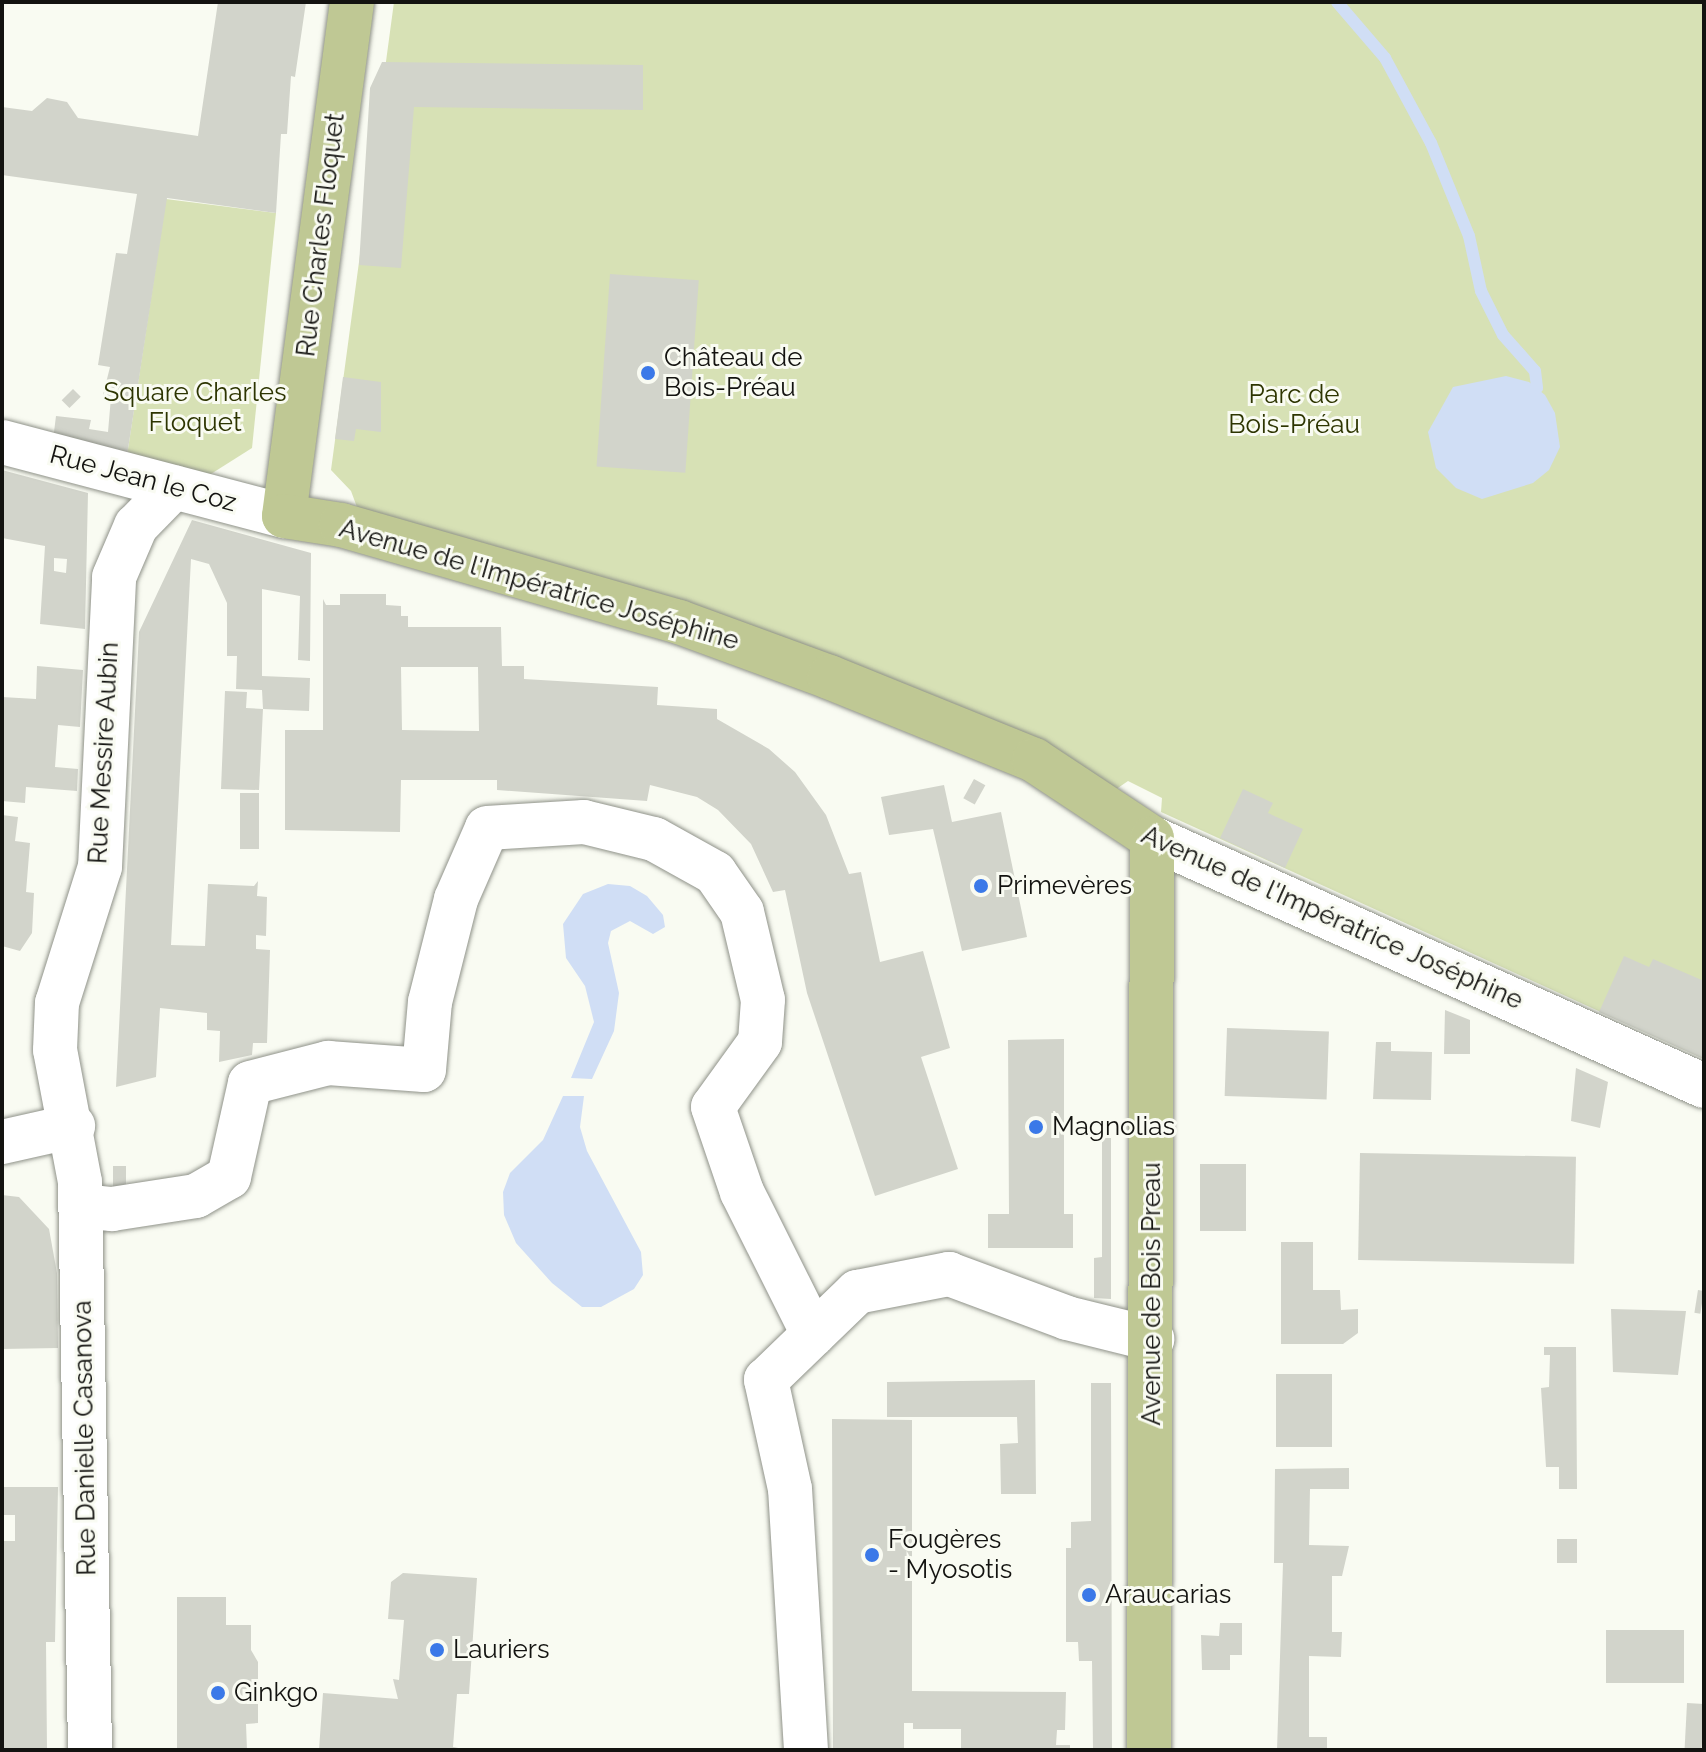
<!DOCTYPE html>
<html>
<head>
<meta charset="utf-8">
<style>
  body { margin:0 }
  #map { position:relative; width:1706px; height:1752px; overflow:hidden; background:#f9fbf2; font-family:Raleway,sans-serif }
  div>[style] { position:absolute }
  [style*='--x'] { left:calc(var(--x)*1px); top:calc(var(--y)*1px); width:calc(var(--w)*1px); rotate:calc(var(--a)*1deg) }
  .green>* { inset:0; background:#d7e1b5 }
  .water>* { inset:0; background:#d0def5 }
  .stream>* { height:12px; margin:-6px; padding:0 6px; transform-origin:6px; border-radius:6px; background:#d0def5 }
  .building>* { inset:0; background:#d2d4cb; transform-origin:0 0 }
  .roads { filter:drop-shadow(0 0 2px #8f9289) drop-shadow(0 0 2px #8f9289) }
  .minor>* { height:44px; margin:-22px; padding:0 22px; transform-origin:22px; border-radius:22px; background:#fff }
  .major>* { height:44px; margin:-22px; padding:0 22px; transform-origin:22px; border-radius:22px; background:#bfc894 }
  .dots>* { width:22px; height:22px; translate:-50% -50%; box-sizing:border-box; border:4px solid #f9fbf2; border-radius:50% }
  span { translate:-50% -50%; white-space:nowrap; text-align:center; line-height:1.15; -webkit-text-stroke:6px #f9fbf2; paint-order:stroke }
  .street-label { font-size:26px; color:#131310 }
  .poi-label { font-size:26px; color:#131310 }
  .left { translate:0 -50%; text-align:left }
  .park-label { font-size:26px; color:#2d3501 }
  .frame { position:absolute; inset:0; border:4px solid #131310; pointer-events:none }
</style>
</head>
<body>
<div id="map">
  <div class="green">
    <div style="clip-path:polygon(394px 2px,1704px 2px,1704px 1059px,1161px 812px,1162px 798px,1128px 781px,1115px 790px,361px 518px,351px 491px,331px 470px)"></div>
    <div style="clip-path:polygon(166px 199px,276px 213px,252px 448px,203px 479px,126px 462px)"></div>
  </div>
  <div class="water">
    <div style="clip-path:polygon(1506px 376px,1529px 382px,1545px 395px,1555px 413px,1560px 447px,1549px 470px,1533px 483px,1482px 499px,1456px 488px,1436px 468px,1428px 432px,1453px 387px)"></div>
    <div style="clip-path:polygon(608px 884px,630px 886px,647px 896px,663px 915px,665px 927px,653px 934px,630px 921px,611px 931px,608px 943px,619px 993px,614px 1031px,592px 1079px,571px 1078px,594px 1022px,585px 986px,566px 958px,563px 924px,583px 894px)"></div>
    <div style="clip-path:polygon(563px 1096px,584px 1096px,580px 1127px,587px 1151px,641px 1252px,643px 1275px,634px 1289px,601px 1307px,582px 1307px,552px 1283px,516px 1243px,504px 1215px,503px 1192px,510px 1173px,543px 1140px)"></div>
  </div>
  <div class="stream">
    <div style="--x:1337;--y:2;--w:74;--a:49.4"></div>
    <div style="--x:1385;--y:58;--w:97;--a:61.6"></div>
    <div style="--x:1431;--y:143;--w:100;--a:67.8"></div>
    <div style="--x:1469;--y:236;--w:56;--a:77.7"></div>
    <div style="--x:1481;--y:291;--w:49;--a:63.4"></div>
    <div style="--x:1503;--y:335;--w:48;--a:48.4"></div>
    <div style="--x:1535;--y:371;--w:17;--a:83"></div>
  </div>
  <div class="building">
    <div style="clip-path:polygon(218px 2px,306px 2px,295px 77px,291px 76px,287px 134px,281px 134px,276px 213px,167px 198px,126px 462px,53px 440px,56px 416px,91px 420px,89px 429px,108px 432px,111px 397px,103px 395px,110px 367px,98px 365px,116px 253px,127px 254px,137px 194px,2px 175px,2px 107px,32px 111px,47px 98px,67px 102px,78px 118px,198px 136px)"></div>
    <div style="clip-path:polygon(382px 62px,643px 65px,643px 110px,414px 107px,401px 268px,359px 265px,370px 88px)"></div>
    <div style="left:610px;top:274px;width:89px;height:193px;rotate:4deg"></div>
    <div style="clip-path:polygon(343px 377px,381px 382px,381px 432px,356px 429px,354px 441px,335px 439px)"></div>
    <div style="left:73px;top:389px;width:11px;height:16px;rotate:45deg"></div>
    <div style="clip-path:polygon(evenodd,2px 470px,88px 493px,85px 629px,40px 624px,45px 546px,2px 538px,2px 470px,54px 558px,67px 559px,66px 573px,54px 571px,54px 558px)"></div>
    <div style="clip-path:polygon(192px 520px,311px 553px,310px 661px,298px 660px,300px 596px,262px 589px,262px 676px,310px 678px,309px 711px,263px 709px,262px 690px,236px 689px,237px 656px,227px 656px,227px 603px,209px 564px,191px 559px,171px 945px,205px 946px,208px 884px,254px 886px,258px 881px,257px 896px,267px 897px,266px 936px,256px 935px,256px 949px,270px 950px,267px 1043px,253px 1043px,252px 1055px,219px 1062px,220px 1031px,207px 1030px,207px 1013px,160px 1008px,156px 1077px,116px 1087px,139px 632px)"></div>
    <div style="clip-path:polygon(evenodd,340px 594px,386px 594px,386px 605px,401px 606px,401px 616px,408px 616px,408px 627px,501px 627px,502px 666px,524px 666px,524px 679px,658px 687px,657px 705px,717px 709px,717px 719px,769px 749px,795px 772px,826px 815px,849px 874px,861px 872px,880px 962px,923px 951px,950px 1048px,921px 1057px,958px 1169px,875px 1196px,807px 993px,785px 890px,773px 892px,751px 844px,718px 810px,697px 797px,650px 785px,647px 801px,497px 790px,497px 780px,401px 780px,400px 832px,285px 830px,285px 730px,323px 730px,323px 599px,326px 605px,340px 605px,340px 594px,401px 667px,478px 667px,479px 731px,402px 730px,401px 667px)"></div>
    <div style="clip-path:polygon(37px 666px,83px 670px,80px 727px,58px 725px,55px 767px,78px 769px,77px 791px,26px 787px,25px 803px,2px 801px,2px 697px,36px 699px)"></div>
    <div style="clip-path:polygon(225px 691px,247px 692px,246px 708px,263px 709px,259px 790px,221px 789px)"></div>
    <div style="left:974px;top:779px;width:13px;height:22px;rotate:29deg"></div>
    <div style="clip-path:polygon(944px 785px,952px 822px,1001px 812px,1027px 937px,962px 951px,933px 829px,889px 835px,881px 797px)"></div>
    <div style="clip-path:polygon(1243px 789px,1273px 803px,1268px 813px,1303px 829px,1285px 868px,1220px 838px)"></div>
    <div style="left:240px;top:793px;width:19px;height:56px"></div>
    <div style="clip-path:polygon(2px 815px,18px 817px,15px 841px,30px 843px,26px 892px,34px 893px,32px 933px,20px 951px,2px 946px)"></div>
    <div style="clip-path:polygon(1624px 956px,1649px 967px,1653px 959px,1704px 981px,1704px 1059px,1599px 1012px)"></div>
    <div style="clip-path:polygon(1445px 1010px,1470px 1020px,1470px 1054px,1444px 1054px)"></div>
    <div style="left:1227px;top:1028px;width:102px;height:68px;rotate:2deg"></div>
    <div style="clip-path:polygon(1064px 1039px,1064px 1214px,1073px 1214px,1073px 1248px,988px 1248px,988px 1214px,1009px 1214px,1008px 1040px)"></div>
    <div style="clip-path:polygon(1376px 1042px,1391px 1042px,1391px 1051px,1432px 1052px,1431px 1100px,1373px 1099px)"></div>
    <div style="clip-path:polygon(1576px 1068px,1608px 1082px,1600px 1128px,1571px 1121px)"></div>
    <div style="clip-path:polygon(1102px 1123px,1111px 1123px,1111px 1299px,1094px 1298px,1094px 1258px,1102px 1257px)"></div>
    <div style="left:1360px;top:1153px;width:216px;height:107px;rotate:1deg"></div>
    <div style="left:1200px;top:1164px;width:46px;height:67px"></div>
    <div style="left:113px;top:1166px;width:13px;height:21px"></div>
    <div style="clip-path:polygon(2px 1195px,19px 1197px,49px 1229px,57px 1273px,58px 1348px,2px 1349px)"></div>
    <div style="clip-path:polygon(1281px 1242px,1313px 1242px,1313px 1290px,1340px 1290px,1341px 1310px,1358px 1309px,1358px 1333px,1343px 1344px,1281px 1344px)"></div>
    <div style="left:1698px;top:1290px;width:6px;height:23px;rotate:9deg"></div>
    <div style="clip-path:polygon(1611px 1309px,1686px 1311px,1678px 1375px,1613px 1372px)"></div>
    <div style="clip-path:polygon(1544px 1347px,1576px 1347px,1577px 1489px,1559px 1489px,1559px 1467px,1546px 1467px,1541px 1388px,1549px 1387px,1550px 1355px,1544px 1355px)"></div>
    <div style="left:1276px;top:1374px;width:56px;height:73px"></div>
    <div style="clip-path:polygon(1035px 1380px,1036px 1494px,1001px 1494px,1000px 1444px,1018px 1443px,1017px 1417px,887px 1417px,887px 1382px)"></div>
    <div style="clip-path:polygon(1091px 1383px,1111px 1383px,1112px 1750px,1093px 1750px,1092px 1661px,1079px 1661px,1078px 1642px,1066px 1642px,1066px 1548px,1071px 1548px,1071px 1522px,1091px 1521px)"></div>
    <div style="clip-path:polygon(832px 1419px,912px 1420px,912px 1691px,1066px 1692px,1065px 1730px,1057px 1730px,1056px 1745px,1070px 1745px,1070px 1750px,961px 1750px,961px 1729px,913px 1729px,913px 1723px,904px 1723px,904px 1750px,833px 1750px)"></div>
    <div style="clip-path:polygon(1349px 1468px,1349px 1489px,1310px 1489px,1309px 1545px,1349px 1546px,1342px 1576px,1332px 1576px,1332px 1632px,1342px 1632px,1341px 1657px,1309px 1656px,1309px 1737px,1327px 1737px,1327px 1750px,1277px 1750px,1283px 1563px,1274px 1563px,1275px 1469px)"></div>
    <div style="clip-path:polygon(2px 1487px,58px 1487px,55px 1642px,46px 1642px,47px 1750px,2px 1750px,2px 1541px,15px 1541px,15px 1515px,2px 1515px)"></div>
    <div style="left:1557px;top:1539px;width:20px;height:24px"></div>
    <div style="clip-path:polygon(403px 1573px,477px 1578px,469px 1694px,457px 1694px,453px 1747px,469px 1750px,319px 1750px,323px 1693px,398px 1699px,393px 1679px,399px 1680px,404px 1620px,388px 1619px,391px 1582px)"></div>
    <div style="clip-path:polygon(177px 1597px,226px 1597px,226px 1625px,251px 1625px,251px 1650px,258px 1662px,258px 1723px,246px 1724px,247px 1750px,177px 1750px)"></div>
    <div style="clip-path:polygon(1220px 1623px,1242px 1623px,1242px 1655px,1230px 1655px,1230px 1670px,1202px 1670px,1201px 1635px,1219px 1636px)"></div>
    <div style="left:1606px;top:1630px;width:78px;height:53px"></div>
    <div style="left:1687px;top:1703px;width:17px;height:47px;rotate:3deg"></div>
  </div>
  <div class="roads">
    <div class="minor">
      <div style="--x:2;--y:442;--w:292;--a:14.7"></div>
      <div style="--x:1152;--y:838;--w:605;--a:24.19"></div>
      <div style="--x:2;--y:1142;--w:73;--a:-12.7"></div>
      <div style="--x:81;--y:1206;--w:31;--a:6"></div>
      <div style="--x:112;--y:1209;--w:85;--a:-8.8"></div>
      <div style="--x:196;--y:1196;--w:38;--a:-30"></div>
      <div style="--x:229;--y:1177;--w:96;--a:-77.4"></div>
      <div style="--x:250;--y:1083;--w:81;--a:-14.4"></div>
      <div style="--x:328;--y:1063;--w:96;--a:4.2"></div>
      <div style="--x:424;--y:1070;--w:68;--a:-85"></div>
      <div style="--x:430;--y:1002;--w:106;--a:-75.8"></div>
      <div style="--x:456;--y:899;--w:77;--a:-66.4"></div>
      <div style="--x:487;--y:828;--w:97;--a:-3.5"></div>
      <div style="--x:584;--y:822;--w:72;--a:13.7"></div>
      <div style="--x:654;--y:839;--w:70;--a:29.1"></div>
      <div style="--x:715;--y:873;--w:47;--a:55.3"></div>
      <div style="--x:742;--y:912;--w:90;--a:76.6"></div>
      <div style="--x:763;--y:1000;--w:42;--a:94.1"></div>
      <div style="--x:760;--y:1042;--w:80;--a:125.9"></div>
      <div style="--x:713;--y:1107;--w:90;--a:71.2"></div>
      <div style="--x:742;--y:1192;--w:159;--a:63.4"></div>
      <div style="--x:90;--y:1750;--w:568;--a:-91.01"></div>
      <div style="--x:80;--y:1182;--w:134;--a:-100.7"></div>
      <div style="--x:55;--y:1050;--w:47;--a:-87.6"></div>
      <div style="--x:57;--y:1003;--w:143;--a:-72.5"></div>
      <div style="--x:100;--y:867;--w:290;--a:-87.2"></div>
      <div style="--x:114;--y:577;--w:56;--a:-66.7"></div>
      <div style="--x:136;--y:526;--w:54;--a:-45.7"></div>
      <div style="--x:806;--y:1750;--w:261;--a:-93.5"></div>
      <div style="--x:790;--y:1489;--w:112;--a:-102.4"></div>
      <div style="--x:766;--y:1380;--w:127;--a:-44"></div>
      <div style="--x:857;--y:1292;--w:94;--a:-11.1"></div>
      <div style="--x:949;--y:1274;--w:126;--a:20.4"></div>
      <div style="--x:1067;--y:1318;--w:88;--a:13.9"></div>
    </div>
    <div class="major">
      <div style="--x:352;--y:2;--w:518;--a:97.54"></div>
      <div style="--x:284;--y:516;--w:58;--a:9"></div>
      <div style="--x:341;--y:525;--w:352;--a:16"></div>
      <div style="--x:679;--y:622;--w:160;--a:20.1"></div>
      <div style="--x:829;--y:677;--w:221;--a:22"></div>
      <div style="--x:1034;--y:760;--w:141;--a:33.5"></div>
      <div style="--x:1152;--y:838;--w:912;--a:90.19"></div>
    </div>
  </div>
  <div class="dots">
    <div style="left:648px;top:373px;background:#3b79e8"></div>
    <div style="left:981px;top:886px;background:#3b79e8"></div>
    <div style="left:1036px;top:1127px;background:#3b79e8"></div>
    <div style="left:872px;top:1555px;background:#3b79e8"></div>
    <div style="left:1089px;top:1595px;background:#3b79e8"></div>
    <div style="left:437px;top:1650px;background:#3b79e8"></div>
    <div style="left:218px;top:1693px;background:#3b79e8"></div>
  </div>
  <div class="street-label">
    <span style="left:321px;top:235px;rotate:-83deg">Rue Charles Floquet</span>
    <span style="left:143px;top:479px;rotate:15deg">Rue Jean le Coz</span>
    <span style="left:539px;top:585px;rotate:16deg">Avenue de l'Impératrice Joséphine</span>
    <span style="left:104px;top:753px;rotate:-87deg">Rue Messire Aubin</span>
    <span style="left:1332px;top:918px;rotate:24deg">Avenue de l'Impératrice Joséphine</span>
    <span style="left:1152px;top:1294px;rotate:-90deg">Avenue de Bois Preau</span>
    <span style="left:85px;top:1438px;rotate:-91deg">Rue Danielle Casanova</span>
  </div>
  <div class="poi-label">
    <span class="left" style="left:664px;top:373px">Château de<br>Bois-Préau</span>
    <span class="left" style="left:997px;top:886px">Primevères</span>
    <span class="left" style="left:1052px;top:1127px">Magnolias</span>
    <span class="left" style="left:888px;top:1555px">Fougères<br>- Myosotis</span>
    <span class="left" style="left:1105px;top:1595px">Araucarias</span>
    <span class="left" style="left:453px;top:1650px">Lauriers</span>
    <span class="left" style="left:234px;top:1693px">Ginkgo</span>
  </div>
  <div class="park-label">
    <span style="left:195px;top:408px">Square Charles<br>Floquet</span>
    <span style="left:1294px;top:410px">Parc de<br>Bois-Préau</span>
  </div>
  <div class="frame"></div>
</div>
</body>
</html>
